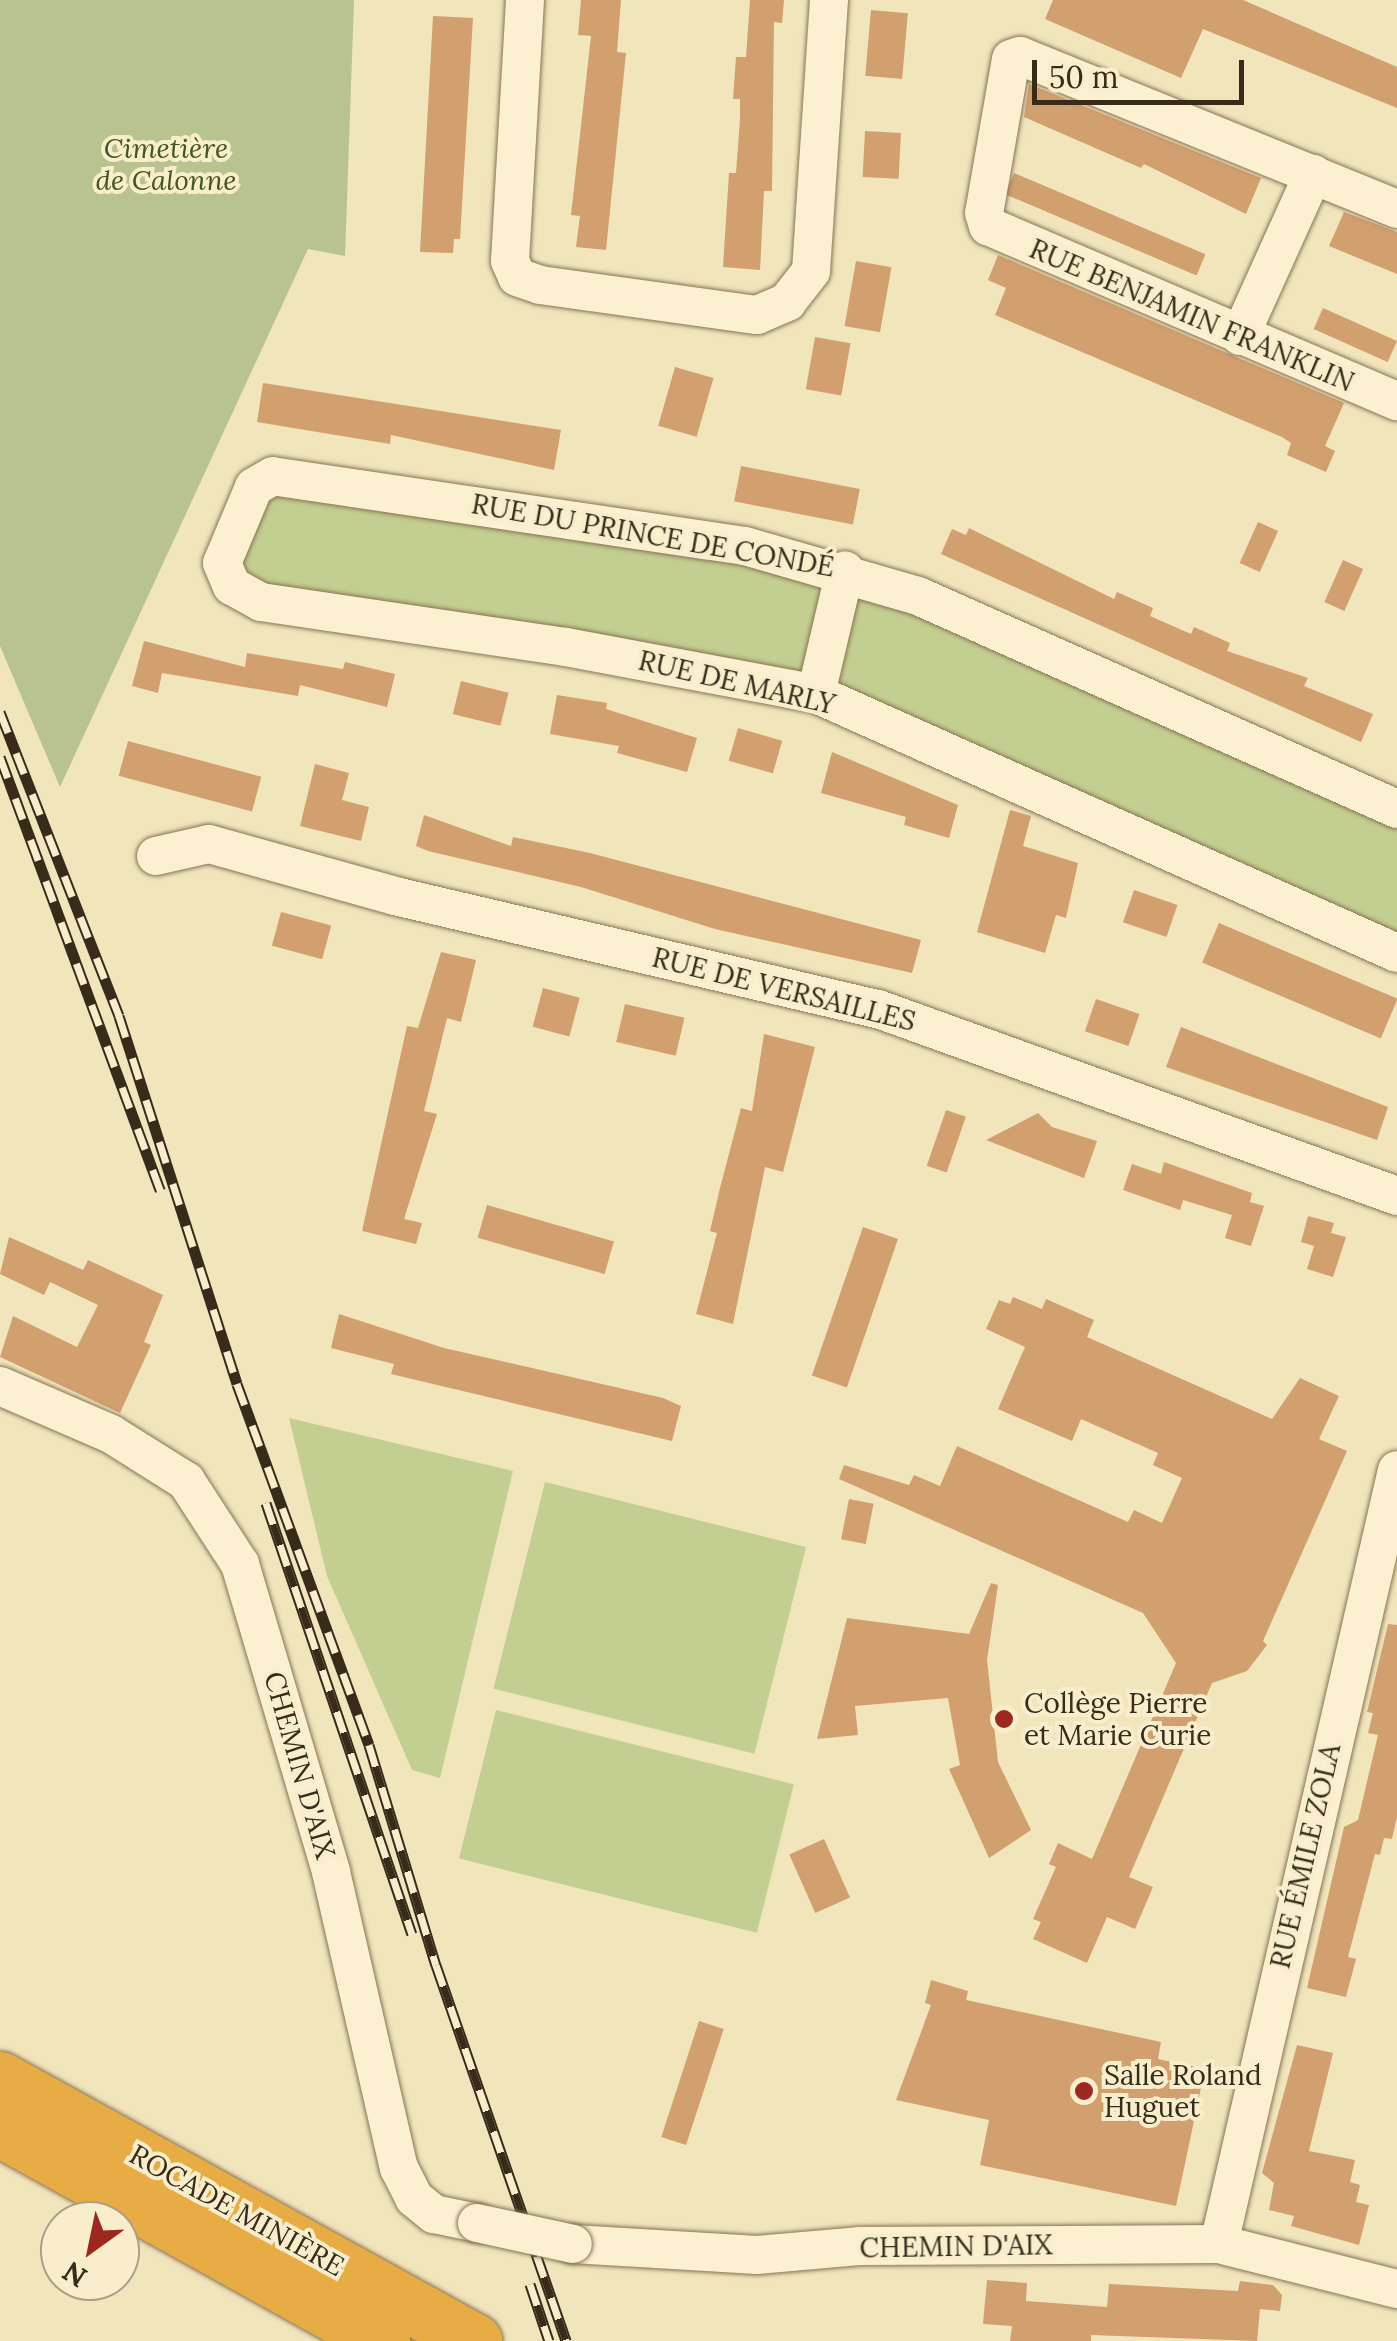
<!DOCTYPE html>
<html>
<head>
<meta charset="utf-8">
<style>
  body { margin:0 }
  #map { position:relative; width:1397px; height:2341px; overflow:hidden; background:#f1e5bc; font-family:Lora,serif }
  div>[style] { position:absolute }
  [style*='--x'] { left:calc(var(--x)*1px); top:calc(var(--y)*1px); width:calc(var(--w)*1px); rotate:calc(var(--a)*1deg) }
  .green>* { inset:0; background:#c3cf90; transform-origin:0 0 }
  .cemetery>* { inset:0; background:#b9c390 }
  .building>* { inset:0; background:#d29f6f; transform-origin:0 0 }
  .roads { filter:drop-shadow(0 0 2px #897454) drop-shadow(0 0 2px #897454) }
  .minor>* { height:38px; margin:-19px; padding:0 19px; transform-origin:19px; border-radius:19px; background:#fbf1d0 }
  .highway>* { height:55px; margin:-27.5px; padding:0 27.5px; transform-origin:27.5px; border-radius:27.5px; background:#e8ac45 }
  .rail>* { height:11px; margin-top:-5.5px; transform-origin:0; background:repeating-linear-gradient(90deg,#f8eecc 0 22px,#372b1a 0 44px); box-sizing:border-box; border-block:2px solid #372b1a }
  .bridges { filter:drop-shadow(0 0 2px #897454) drop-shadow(0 0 2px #897454) }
  .minor-bridge>* { height:38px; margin:-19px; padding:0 19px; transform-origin:19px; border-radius:19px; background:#fbf1d0 }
  .dots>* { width:28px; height:28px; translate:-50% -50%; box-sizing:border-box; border:5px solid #f8eecc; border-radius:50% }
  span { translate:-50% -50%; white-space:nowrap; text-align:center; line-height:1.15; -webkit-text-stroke:8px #f8eecc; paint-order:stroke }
  .park-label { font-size:28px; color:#44551f; font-style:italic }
  .street-label { font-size:28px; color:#372b1a }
  .poi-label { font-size:28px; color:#372b1a }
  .left { translate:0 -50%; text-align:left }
  .north { position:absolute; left:40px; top:2201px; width:100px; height:100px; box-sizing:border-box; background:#f8eecc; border:2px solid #aba085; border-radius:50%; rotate:213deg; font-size:28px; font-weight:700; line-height:40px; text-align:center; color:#372b1a }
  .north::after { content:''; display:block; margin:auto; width:35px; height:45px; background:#9d2820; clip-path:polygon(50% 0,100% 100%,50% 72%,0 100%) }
  .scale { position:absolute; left:1032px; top:60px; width:212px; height:45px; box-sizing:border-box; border:5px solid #372b1a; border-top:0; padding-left:12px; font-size:30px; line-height:35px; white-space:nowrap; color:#372b1a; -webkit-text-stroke:8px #f8eecc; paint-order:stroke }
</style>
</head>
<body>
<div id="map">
  <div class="green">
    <div style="clip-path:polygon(281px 485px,864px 583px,1397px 803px,1397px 936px,865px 703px,262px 594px,232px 553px,250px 504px)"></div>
    <div style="clip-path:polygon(289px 1418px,513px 1471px,440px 1778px,412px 1770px,327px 1576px)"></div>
    <div style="left:545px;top:1482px;width:269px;height:213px;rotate:14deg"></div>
    <div style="left:496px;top:1710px;width:307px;height:153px;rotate:14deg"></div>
  </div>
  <div class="cemetery">
    <div style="clip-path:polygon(0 0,354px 0,345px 256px,308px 249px,60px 787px,0 646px)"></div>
  </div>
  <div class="building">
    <div style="clip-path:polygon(581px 0,621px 0,617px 52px,626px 53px,606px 250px,576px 247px,580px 216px,571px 215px,591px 36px,578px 35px)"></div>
    <div style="clip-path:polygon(750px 0,784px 0,782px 23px,774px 22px,772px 191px,764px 191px,760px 270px,723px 267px,729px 173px,736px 173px,740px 119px,740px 99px,733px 99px,736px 57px,746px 57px)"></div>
    <div style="clip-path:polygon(1053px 0,1243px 0,1397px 67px,1397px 108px,1203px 29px,1181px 78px,1045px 19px)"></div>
    <div style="left:871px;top:10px;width:37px;height:66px;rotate:5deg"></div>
    <div style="clip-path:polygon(433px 16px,473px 18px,460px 239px,454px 239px,453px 253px,420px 252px)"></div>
    <div style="clip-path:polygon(1029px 84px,1261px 178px,1246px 214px,1144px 164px,1141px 168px,1024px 117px)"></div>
    <div style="left:865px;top:131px;width:36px;height:46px;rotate:3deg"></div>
    <div style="left:1014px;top:173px;width:208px;height:23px;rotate:23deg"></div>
    <div style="clip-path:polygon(1344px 212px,1397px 232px,1397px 274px,1329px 246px)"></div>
    <div style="clip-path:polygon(998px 255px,1344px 403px,1325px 446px,1335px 451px,1326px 472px,1287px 455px,1291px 443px,1282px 437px,995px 315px,1006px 288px,988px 280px)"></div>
    <div style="left:856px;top:261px;width:36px;height:66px;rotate:10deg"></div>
    <div style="left:1323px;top:308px;width:81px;height:23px;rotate:24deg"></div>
    <div style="left:815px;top:337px;width:36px;height:53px;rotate:10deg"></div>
    <div style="left:675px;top:367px;width:40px;height:61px;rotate:16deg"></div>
    <div style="clip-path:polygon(263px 383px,561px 430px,554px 470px,391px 435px,390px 444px,257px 422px)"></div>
    <div style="left:741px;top:466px;width:121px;height:36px;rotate:11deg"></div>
    <div style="left:1258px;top:522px;width:22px;height:45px;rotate:24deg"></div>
    <div style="clip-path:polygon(969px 528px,1114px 599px,1117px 592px,1153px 608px,1150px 616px,1191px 634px,1194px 627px,1230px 643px,1227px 651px,1308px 678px,1304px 686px,1373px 714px,1361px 742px,941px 554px,952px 529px,966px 535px)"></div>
    <div style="left:1343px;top:560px;width:22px;height:46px;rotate:24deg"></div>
    <div style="clip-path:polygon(144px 641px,245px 667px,247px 653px,343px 669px,345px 662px,395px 674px,387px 707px,300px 685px,298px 696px,162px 673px,158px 693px,132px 686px)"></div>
    <div style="left:461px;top:681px;width:49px;height:34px;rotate:14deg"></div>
    <div style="clip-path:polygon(557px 695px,607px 703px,606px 709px,697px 738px,687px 772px,617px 753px,619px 746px,550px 734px)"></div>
    <div style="left:738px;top:728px;width:46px;height:34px;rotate:16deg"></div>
    <div style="left:128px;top:741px;width:138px;height:36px;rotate:15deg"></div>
    <div style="clip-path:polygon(832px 752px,958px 805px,949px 838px,904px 825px,906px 817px,821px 793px)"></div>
    <div style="clip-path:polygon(315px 764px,349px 773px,342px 800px,369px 807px,361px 841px,300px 826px)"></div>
    <div style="clip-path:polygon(1010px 810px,1031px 816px,1023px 846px,1078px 863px,1066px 918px,1056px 915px,1045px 953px,977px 932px)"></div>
    <div style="clip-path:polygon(424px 815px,511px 846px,513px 837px,590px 853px,921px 940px,912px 973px,715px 929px,581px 887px,428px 851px,416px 846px)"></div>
    <div style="left:1134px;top:890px;width:46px;height:34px;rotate:19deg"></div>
    <div style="left:281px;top:912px;width:52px;height:35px;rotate:15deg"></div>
    <div style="left:1219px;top:923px;width:194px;height:43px;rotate:23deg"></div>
    <div style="clip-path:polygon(441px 952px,476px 960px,461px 1022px,447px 1018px,424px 1111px,437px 1114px,404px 1219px,422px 1223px,416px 1244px,362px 1231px,407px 1026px,418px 1028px)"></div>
    <div style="left:543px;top:988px;width:38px;height:40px;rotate:15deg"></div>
    <div style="left:1096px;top:999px;width:46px;height:34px;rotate:19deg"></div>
    <div style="left:625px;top:1004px;width:61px;height:39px;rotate:13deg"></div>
    <div style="clip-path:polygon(1181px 1027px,1388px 1107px,1377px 1140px,1166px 1067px)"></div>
    <div style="clip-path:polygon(764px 1034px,815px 1047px,783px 1172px,765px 1167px,733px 1324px,696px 1314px,717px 1233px,710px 1231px,720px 1188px,741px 1108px,752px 1111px)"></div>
    <div style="left:946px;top:1110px;width:21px;height:59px;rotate:19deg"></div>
    <div style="clip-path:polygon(1038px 1113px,1052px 1127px,1097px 1141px,1084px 1178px,986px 1140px)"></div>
    <div style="clip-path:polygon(1164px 1162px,1252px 1193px,1250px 1202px,1264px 1206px,1251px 1246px,1225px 1238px,1232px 1215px,1183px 1200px,1180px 1210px,1123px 1190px,1132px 1164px,1161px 1174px)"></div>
    <div style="left:487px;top:1205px;width:132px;height:34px;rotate:16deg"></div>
    <div style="clip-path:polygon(1308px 1216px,1334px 1223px,1331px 1233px,1346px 1237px,1333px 1277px,1307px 1269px,1314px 1246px,1301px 1242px)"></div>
    <div style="left:863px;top:1227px;width:37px;height:157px;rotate:19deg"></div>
    <div style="clip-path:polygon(9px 1237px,83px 1270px,88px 1260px,163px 1295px,144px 1342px,151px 1345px,120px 1413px,0 1357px,13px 1316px,77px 1347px,98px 1305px,50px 1282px,44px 1295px,0 1274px)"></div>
    <div style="clip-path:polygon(1013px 1297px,1042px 1309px,1046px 1299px,1094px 1320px,1087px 1337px,1272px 1419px,1300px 1378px,1339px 1396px,1319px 1439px,1347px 1451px,1263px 1641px,1267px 1645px,1247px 1671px,1212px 1683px,1129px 1877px,1153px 1887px,1135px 1929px,1107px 1917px,1087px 1963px,1033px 1939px,1041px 1922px,1033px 1919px,1056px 1867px,1049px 1864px,1058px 1843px,1092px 1859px,1176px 1663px,1143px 1613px,839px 1479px,844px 1465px,909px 1485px,914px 1475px,940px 1486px,957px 1446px,1128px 1522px,1134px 1510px,1162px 1523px,1182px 1478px,1153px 1465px,1158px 1453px,1081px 1419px,1072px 1441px,998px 1409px,1025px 1347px,986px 1329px,999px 1300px,1010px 1304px)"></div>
    <div style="clip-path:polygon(339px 1314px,444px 1348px,663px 1398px,681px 1406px,672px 1441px,391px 1374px,394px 1364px,331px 1348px)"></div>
    <div style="left:849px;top:1499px;width:25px;height:41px;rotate:11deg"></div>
    <div style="clip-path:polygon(991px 1583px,998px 1585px,987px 1660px,998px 1762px,1031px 1830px,989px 1858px,949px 1769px,960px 1765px,948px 1698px,855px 1706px,858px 1735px,817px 1739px,847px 1618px,969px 1634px)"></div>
    <div style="clip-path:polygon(1388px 1624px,1397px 1625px,1397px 1817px,1392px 1839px,1384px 1838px,1380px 1855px,1375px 1854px,1348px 1957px,1356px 1959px,1346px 1997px,1307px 1988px,1344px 1827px,1358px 1820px,1378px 1735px,1368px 1733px,1373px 1713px,1367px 1712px)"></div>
    <div style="left:824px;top:1839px;width:64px;height:38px;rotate:66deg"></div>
    <div style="clip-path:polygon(931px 1980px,968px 1991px,966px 2000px,1161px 2042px,1158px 2059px,1205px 2069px,1176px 2206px,980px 2165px,989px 2120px,896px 2100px,931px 2005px,925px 2003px)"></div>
    <div style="left:699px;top:2021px;width:26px;height:122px;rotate:18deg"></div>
    <div style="clip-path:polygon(1297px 2045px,1333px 2053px,1309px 2151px,1355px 2160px,1350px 2182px,1360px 2185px,1356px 2202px,1369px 2205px,1359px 2245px,1291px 2226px,1294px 2216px,1269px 2210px,1274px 2183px,1262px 2173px)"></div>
    <div style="clip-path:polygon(987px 2280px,1027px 2283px,1026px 2301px,1107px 2307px,1109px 2284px,1238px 2291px,1240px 2281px,1273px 2285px,1282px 2295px,1280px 2311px,1260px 2309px,1257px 2341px,1091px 2335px,1091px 2341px,1010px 2341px,1012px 2326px,983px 2324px)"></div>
  </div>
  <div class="roads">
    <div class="minor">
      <div style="--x:525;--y:0;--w:261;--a:93.3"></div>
      <div style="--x:510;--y:261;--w:17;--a:66"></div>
      <div style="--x:517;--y:277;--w:24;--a:19"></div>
      <div style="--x:540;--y:285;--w:219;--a:7.9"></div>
      <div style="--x:757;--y:315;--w:33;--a:-23"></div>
      <div style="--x:787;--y:302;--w:39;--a:-52"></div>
      <div style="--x:811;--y:271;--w:272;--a:-86.2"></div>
      <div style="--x:1397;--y:209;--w:407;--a:-157.9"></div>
      <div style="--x:1020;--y:56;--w:9;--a:162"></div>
      <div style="--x:1011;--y:59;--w:156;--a:99.9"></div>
      <div style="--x:984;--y:213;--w:14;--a:73"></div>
      <div style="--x:988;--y:226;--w:445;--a:23.2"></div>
      <div style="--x:1240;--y:336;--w:178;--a:-65.7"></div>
      <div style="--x:816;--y:694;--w:127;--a:-76.8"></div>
      <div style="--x:1397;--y:809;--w:524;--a:-156.03"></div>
      <div style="--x:918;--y:596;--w:180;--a:-163.9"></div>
      <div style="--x:745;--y:546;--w:477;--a:-171.6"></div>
      <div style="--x:273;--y:476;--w:22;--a:150"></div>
      <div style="--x:254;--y:487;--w:82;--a:112.8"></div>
      <div style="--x:222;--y:563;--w:25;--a:67"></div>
      <div style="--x:232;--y:586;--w:33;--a:29"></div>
      <div style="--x:261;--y:602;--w:308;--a:8.4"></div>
      <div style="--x:566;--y:647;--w:254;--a:10.6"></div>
      <div style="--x:816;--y:694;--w:636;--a:24.03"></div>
      <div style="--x:156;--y:856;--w:54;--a:-12.8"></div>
      <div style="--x:209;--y:844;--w:193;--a:15.6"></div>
      <div style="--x:395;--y:896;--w:496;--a:13.2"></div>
      <div style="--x:878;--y:1009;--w:552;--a:19.81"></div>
      <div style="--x:0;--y:1386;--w:121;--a:23.4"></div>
      <div style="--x:111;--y:1434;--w:89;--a:32.1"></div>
      <div style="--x:186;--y:1481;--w:99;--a:57"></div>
      <div style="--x:240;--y:1564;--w:321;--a:73.5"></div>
      <div style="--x:331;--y:1872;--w:304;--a:77.1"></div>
      <div style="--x:399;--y:2168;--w:34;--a:63"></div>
      <div style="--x:414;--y:2198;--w:26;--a:39"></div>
      <div style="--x:434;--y:2214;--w:44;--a:11.8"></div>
      <div style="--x:573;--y:2244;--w:184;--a:3.4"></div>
      <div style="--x:757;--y:2255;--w:102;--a:-5"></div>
      <div style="--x:859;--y:2246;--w:360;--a:-0.3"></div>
      <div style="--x:1219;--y:2244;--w:184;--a:14.2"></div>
      <div style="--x:1219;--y:2244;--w:794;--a:-77.05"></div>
    </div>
    <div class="highway">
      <div style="--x:0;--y:2079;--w:542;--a:28.93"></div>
      <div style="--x:0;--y:2129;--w:437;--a:29"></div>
    </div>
  </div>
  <div class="rail">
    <div style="--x:0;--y:712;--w:326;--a:68.6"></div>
    <div style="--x:119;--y:1016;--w:386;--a:72.2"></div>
    <div style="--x:237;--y:1384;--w:384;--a:69.9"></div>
    <div style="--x:369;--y:1745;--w:230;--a:73.1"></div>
    <div style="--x:436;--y:1965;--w:398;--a:70.9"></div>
    <div style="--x:0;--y:757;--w:462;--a:69.7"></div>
    <div style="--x:266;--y:1503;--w:455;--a:71.3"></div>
    <div style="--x:530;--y:2284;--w:60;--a:71.6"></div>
  </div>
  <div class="bridges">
    <div class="minor-bridge">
      <div style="--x:477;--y:2223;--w:98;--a:12.3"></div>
    </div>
  </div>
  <div class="dots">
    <div style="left:1004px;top:1719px;background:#9d2820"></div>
    <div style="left:1084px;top:2091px;background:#9d2820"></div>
  </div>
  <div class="park-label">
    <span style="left:166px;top:164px">Cimetière<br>de Calonne</span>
  </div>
  <div class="street-label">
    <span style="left:1192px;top:315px;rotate:23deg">RUE BENJAMIN FRANKLIN</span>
    <span style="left:653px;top:535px;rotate:10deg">RUE DU PRINCE DE CONDÉ</span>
    <span style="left:737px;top:682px;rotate:13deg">RUE DE MARLY</span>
    <span style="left:784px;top:989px;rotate:14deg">RUE DE VERSAILLES</span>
    <span style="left:300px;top:1765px;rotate:74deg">CHEMIN D'AIX</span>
    <span style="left:1305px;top:1856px;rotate:-77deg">RUE ÉMILE ZOLA</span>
    <span style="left:237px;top:2210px;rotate:29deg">ROCADE MINIÈRE</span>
    <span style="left:956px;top:2246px;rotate:-1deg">CHEMIN D'AIX</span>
  </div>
  <div class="poi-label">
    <span class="left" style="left:1024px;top:1719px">Collège Pierre<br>et Marie Curie</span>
    <span class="left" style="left:1104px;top:2091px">Salle Roland<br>Huguet</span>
  </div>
  <div class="north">N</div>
  <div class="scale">50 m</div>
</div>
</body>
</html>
